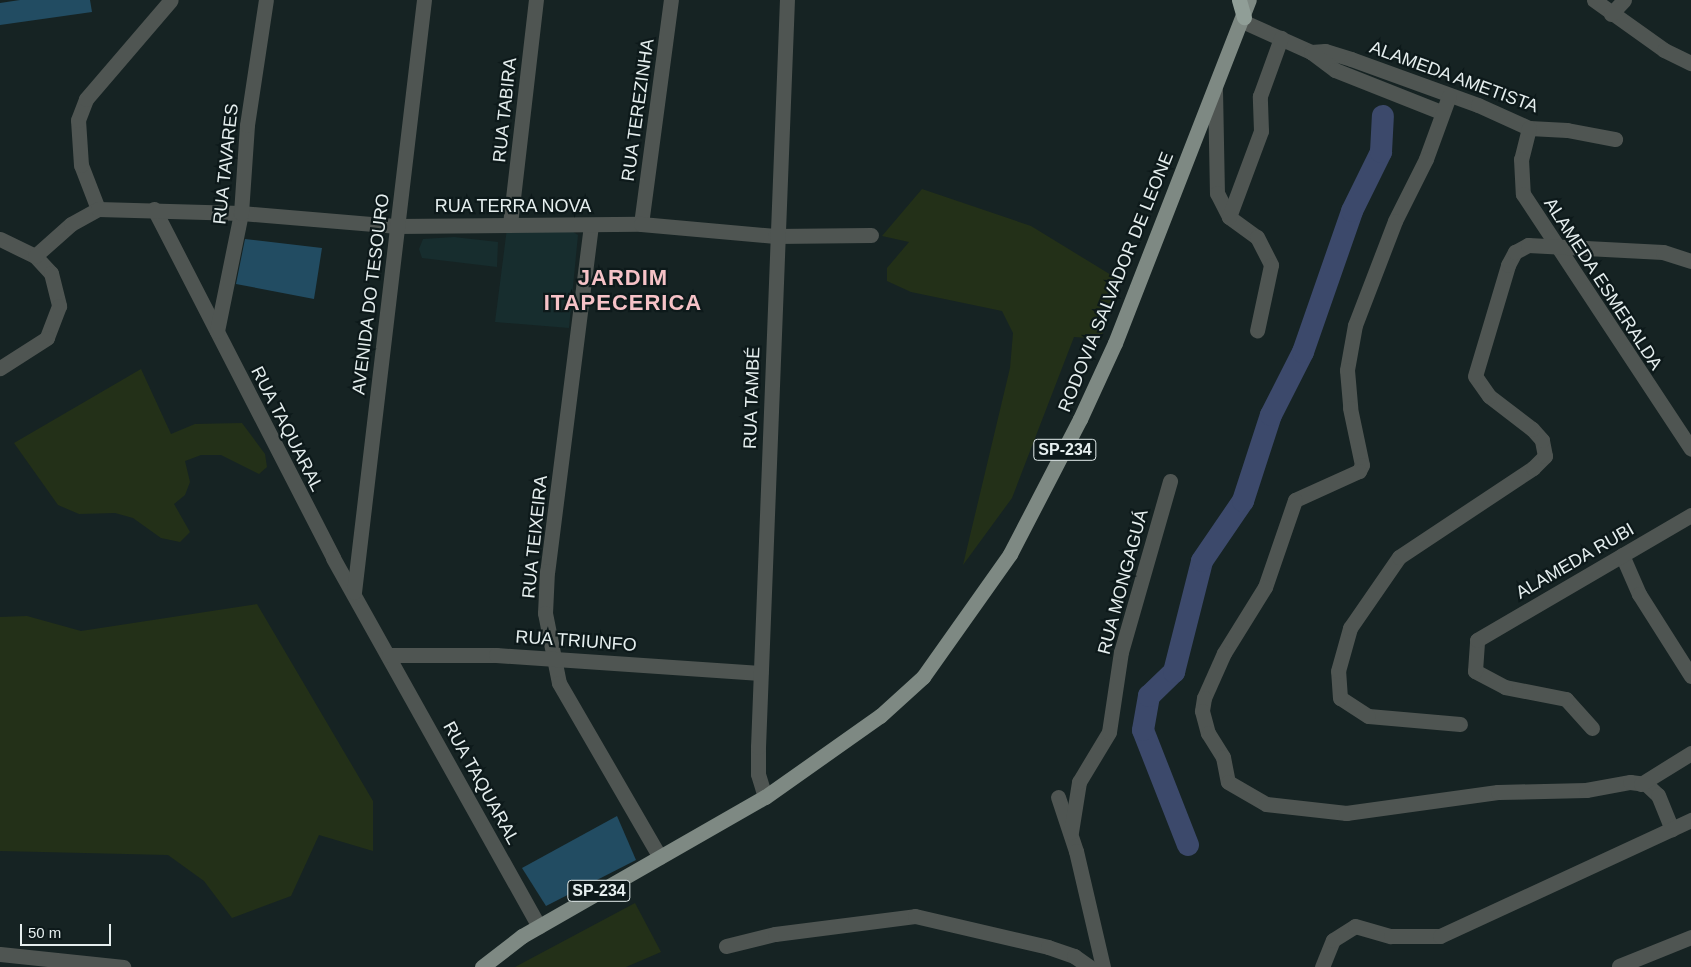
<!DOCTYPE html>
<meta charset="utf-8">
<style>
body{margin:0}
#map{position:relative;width:1691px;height:967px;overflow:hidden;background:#162323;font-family:Arial,sans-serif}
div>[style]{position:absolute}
.built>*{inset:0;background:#172d2e}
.green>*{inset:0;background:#233018}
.river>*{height:22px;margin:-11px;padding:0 11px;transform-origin:11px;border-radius:11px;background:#3c496b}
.building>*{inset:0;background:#224c62}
.minor>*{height:15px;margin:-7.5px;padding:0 7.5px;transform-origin:7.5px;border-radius:7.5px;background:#4f5552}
.major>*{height:15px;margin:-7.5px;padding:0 7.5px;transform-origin:7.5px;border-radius:7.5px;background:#7e8983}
.highway>*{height:15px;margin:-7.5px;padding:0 7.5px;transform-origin:7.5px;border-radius:7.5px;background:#909e97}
span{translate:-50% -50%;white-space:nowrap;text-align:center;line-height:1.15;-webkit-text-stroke:4.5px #0d191a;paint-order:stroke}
.shield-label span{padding:1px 4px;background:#0d191a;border:1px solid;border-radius:4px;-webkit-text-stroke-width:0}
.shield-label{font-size:16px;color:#e5eeee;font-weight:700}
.street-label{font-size:18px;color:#e5eeee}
.district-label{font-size:22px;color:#f6c2c7;font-weight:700;letter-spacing:1px}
.scale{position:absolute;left:20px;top:924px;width:91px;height:22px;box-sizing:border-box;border:2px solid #e5eeee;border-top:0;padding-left:6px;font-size:15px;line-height:18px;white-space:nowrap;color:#e5eeee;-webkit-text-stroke:4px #0d191a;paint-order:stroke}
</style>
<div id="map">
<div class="built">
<div style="clip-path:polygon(507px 228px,570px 230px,578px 235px,569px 328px,495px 322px)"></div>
<div style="clip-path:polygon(454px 237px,498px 242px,497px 267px,422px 258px,419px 249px,423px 239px)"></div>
</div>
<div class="green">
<div style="clip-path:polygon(922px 189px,1031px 226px,1116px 278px,1115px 304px,1104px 315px,1102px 339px,1074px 337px,1012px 498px,963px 565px,1010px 368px,1013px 333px,1002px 311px,911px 292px,887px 281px,887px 268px,909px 242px,882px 236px)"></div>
<div style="clip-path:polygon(141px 369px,171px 434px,195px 424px,242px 423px,265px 454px,267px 467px,259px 474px,221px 455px,201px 455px,185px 461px,190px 482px,185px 495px,174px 504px,190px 532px,180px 542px,161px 538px,133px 518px,115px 513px,79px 514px,58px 505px,14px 443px)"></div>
<div style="clip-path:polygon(257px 604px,373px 801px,373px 851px,319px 835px,291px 896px,232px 918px,204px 881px,168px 855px,0 851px,0 617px,27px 616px,81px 631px)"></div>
<div style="clip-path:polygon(635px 903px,661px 952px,626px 967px,515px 967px)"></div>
</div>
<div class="river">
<div style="left:1188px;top:845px;width:123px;rotate:-111.4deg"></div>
<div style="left:1143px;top:730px;width:35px;rotate:-80deg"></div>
<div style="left:1149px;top:696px;width:35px;rotate:-44deg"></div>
<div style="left:1174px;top:672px;width:114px;rotate:-75.8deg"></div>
<div style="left:1202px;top:561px;width:73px;rotate:-55.7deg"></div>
<div style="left:1243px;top:501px;width:90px;rotate:-72deg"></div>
<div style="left:1271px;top:415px;width:71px;rotate:-63.1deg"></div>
<div style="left:1303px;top:352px;width:149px;rotate:-70.8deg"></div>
<div style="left:1352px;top:211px;width:66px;rotate:-63.8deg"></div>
<div style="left:1381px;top:152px;width:36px;rotate:-87deg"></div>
</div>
<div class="building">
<div style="clip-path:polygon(20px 0,90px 0,92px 12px,0 25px,0 3px)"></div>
<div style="clip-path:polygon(245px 239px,322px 248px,314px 299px,236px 284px)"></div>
<div style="clip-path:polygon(617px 816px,636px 860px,546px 906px,522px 868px)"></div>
</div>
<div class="minor">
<div style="left:1594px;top:0;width:86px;rotate:35.5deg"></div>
<div style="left:1664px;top:50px;width:30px;rotate:26deg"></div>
<div style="left:1611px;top:14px;width:19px;rotate:-47deg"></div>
<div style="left:1242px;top:21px;width:76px;rotate:24.2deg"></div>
<div style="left:1311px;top:52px;width:14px;rotate:-4deg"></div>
<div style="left:1325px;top:51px;width:27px;rotate:17deg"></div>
<div style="left:1351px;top:59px;width:135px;rotate:19.9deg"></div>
<div style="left:1478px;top:105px;width:56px;rotate:24.3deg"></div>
<div style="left:1529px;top:128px;width:38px;rotate:3deg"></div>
<div style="left:1567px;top:130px;width:49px;rotate:10.6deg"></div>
<div style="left:1311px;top:52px;width:30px;rotate:37deg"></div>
<div style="left:1335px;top:70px;width:114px;rotate:21.6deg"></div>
<div style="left:1215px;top:90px;width:103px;rotate:88.9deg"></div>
<div style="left:1217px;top:193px;width:27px;rotate:63deg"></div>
<div style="left:1229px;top:217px;width:34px;rotate:36deg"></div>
<div style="left:1257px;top:237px;width:31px;rotate:63deg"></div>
<div style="left:1271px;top:265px;width:67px;rotate:102deg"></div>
<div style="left:1449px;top:96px;width:67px;rotate:110.1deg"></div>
<div style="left:1426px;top:159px;width:69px;rotate:116.6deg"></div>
<div style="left:1395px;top:221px;width:111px;rotate:111deg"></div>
<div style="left:1355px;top:325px;width:46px;rotate:100.1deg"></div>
<div style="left:1347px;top:370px;width:38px;rotate:85deg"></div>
<div style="left:1350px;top:408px;width:58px;rotate:78.1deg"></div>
<div style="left:1362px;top:465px;width:7px;rotate:117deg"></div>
<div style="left:1359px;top:471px;width:70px;rotate:155.6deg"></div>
<div style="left:1295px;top:500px;width:92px;rotate:109deg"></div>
<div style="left:1265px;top:587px;width:78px;rotate:121.8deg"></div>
<div style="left:1224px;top:653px;width:49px;rotate:114deg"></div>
<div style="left:1204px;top:698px;width:13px;rotate:99deg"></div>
<div style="left:1202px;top:711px;width:23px;rotate:75deg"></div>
<div style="left:1208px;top:733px;width:28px;rotate:58deg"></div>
<div style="left:1223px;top:757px;width:25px;rotate:79deg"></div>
<div style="left:1228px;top:782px;width:44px;rotate:30.1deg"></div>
<div style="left:1266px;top:804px;width:81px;rotate:6.4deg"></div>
<div style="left:1346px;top:813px;width:153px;rotate:-7.9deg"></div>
<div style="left:1498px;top:792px;width:88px;rotate:-1.3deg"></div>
<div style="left:1586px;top:790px;width:45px;rotate:-10.3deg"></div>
<div style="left:1630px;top:782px;width:16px;rotate:7deg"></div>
<div style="left:1646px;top:784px;width:16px;rotate:43deg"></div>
<div style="left:1658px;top:795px;width:37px;rotate:68deg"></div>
<div style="left:1529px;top:128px;width:32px;rotate:104deg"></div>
<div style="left:1521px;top:159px;width:35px;rotate:87deg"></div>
<div style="left:1523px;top:194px;width:305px;rotate:56.6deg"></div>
<div style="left:98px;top:209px;width:47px;rotate:-111.1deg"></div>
<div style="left:81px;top:165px;width:45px;rotate:-93.8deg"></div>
<div style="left:78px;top:120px;width:22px;rotate:-69deg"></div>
<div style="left:86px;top:99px;width:130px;rotate:-49.4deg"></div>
<div style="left:154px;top:209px;width:392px;rotate:62.8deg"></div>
<div style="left:333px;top:558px;width:422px;rotate:60.8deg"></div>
<div style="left:1229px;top:217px;width:92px;rotate:-69.6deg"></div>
<div style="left:1261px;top:131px;width:35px;rotate:-92deg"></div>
<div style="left:1260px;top:96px;width:62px;rotate:-70.1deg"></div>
<div style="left:510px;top:224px;width:226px;rotate:-83.4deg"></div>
<div style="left:641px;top:224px;width:226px;rotate:-82.4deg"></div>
<div style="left:591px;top:225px;width:349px;rotate:97.2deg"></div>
<div style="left:547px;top:571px;width:42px;rotate:92.7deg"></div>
<div style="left:545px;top:613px;width:71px;rotate:78.7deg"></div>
<div style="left:559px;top:683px;width:201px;rotate:59.9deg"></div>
<div style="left:0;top:239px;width:39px;rotate:26deg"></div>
<div style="left:35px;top:256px;width:23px;rotate:47deg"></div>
<div style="left:51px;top:273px;width:34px;rotate:76deg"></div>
<div style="left:59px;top:306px;width:34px;rotate:111deg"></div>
<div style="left:47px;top:338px;width:56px;rotate:147.4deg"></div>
<div style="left:35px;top:256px;width:48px;rotate:-41.6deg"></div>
<div style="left:71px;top:224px;width:31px;rotate:-29deg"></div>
<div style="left:98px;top:209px;width:143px;rotate:1.6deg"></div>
<div style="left:241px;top:213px;width:157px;rotate:4.8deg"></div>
<div style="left:397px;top:226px;width:244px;rotate:-0.5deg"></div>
<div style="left:641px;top:224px;width:135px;rotate:5.1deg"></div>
<div style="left:775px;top:236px;width:96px;rotate:-0.6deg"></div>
<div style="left:217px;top:331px;width:120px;rotate:-78.5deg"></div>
<div style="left:241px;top:213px;width:88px;rotate:-86.1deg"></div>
<div style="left:247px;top:125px;width:126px;rotate:-81.4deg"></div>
<div style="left:1622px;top:555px;width:43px;rotate:66.4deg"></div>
<div style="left:1639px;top:594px;width:97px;rotate:57.6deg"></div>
<div style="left:354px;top:592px;width:596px;rotate:-83.26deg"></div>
<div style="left:389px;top:655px;width:107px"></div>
<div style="left:496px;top:655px;width:265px;rotate:3.9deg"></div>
<div style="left:1460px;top:724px;width:92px;rotate:-175deg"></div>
<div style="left:1368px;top:716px;width:33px;rotate:-147deg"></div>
<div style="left:1340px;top:698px;width:27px;rotate:-94deg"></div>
<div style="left:1338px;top:671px;width:45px;rotate:-74.4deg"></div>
<div style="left:1350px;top:628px;width:86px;rotate:-55.4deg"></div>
<div style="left:1399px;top:557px;width:161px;rotate:-33.6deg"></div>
<div style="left:1533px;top:468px;width:17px;rotate:-45deg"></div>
<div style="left:1545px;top:456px;width:16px;rotate:-101deg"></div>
<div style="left:1542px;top:440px;width:15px;rotate:-132deg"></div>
<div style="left:1532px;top:429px;width:54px;rotate:-142.5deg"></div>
<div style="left:1489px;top:396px;width:24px;rotate:-125deg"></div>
<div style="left:1475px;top:376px;width:116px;rotate:-73.4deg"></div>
<div style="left:1508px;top:265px;width:15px;rotate:-62deg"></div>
<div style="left:1515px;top:252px;width:15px;rotate:-28deg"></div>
<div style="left:1528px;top:245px;width:135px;rotate:3deg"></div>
<div style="left:1663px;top:252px;width:29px;rotate:18deg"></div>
<div style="left:1592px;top:728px;width:39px;rotate:-132deg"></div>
<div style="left:1566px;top:699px;width:62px;rotate:-168.9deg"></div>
<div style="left:1505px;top:687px;width:34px;rotate:-152deg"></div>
<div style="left:1475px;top:671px;width:31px;rotate:-86deg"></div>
<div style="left:1477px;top:640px;width:248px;rotate:-30.3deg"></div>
<div style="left:1641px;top:784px;width:59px;rotate:-31.8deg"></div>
<div style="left:765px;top:797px;width:24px;rotate:-107deg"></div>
<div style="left:758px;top:774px;width:27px;rotate:-90deg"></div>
<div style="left:758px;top:747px;width:748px;rotate:-87.78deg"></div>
<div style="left:1058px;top:797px;width:57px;rotate:71.6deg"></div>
<div style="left:1076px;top:851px;width:119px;rotate:76.9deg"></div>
<div style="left:1071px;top:832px;width:51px;rotate:-80.9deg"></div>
<div style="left:1079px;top:782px;width:58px;rotate:-59deg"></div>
<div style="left:1109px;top:732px;width:81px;rotate:-81.5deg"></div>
<div style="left:1121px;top:652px;width:178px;rotate:-74deg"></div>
<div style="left:726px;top:946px;width:50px;rotate:-13.8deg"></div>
<div style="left:775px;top:934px;width:141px;rotate:-7.3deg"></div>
<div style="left:915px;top:916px;width:137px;rotate:13.1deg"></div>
<div style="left:1048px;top:947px;width:28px;rotate:19deg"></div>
<div style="left:1074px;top:956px;width:19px;rotate:35deg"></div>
<div style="left:0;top:954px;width:124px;rotate:6deg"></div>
<div style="left:1619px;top:966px;width:78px;rotate:-21.9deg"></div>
<div style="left:1322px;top:967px;width:29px;rotate:-68deg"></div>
<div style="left:1333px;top:940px;width:26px;rotate:-32deg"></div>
<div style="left:1355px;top:926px;width:37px;rotate:16deg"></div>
<div style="left:1391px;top:936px;width:49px"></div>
<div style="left:1440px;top:936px;width:277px;rotate:-24.8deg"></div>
</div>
<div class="major">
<div style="left:482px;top:967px;width:51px;rotate:-37.8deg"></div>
<div style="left:522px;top:936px;width:280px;rotate:-29.8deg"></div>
<div style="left:765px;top:797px;width:141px;rotate:-35.2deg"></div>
<div style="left:880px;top:716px;width:58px;rotate:-42.2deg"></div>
<div style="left:923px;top:677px;width:151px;rotate:-54.7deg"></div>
<div style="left:1010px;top:554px;width:152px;rotate:-62.6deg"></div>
<div style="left:1080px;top:419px;width:84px;rotate:-65.3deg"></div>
<div style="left:1115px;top:343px;width:368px;rotate:-68.7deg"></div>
</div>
<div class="highway">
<div style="left:1239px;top:0;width:18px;rotate:74deg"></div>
</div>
<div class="shield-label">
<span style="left:1065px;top:450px">SP-234</span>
<span style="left:599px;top:891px">SP-234</span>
</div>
<div class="street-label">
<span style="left:1454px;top:77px;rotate:20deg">ALAMEDA AMETISTA</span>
<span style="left:505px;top:110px;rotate:-84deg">RUA TABIRA</span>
<span style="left:638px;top:110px;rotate:-82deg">RUA TEREZINHA</span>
<span style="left:226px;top:164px;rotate:-84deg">RUA TAVARES</span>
<span style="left:513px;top:206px">RUA TERRA NOVA</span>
<span style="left:1116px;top:282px;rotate:-68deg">RODOVIA SALVADOR DE LEONE</span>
<span style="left:1603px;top:284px;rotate:57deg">ALAMEDA ESMERALDA</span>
<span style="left:371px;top:294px;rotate:-83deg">AVENIDA DO TESOURO</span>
<span style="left:752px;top:398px;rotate:-88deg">RUA TAMBÉ</span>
<span style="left:287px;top:429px;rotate:63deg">RUA TAQUARAL</span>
<span style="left:535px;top:537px;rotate:-84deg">RUA TEIXEIRA</span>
<span style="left:1575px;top:561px;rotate:-30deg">ALAMEDA RUBI</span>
<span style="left:1123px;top:582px;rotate:-75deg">RUA MONGAGUÁ</span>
<span style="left:576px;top:641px;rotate:4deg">RUA TRIUNFO</span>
<span style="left:481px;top:783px;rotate:61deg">RUA TAQUARAL</span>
</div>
<div class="district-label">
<span style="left:623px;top:290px">JARDIM<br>ITAPECERICA</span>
</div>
<div class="scale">50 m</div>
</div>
